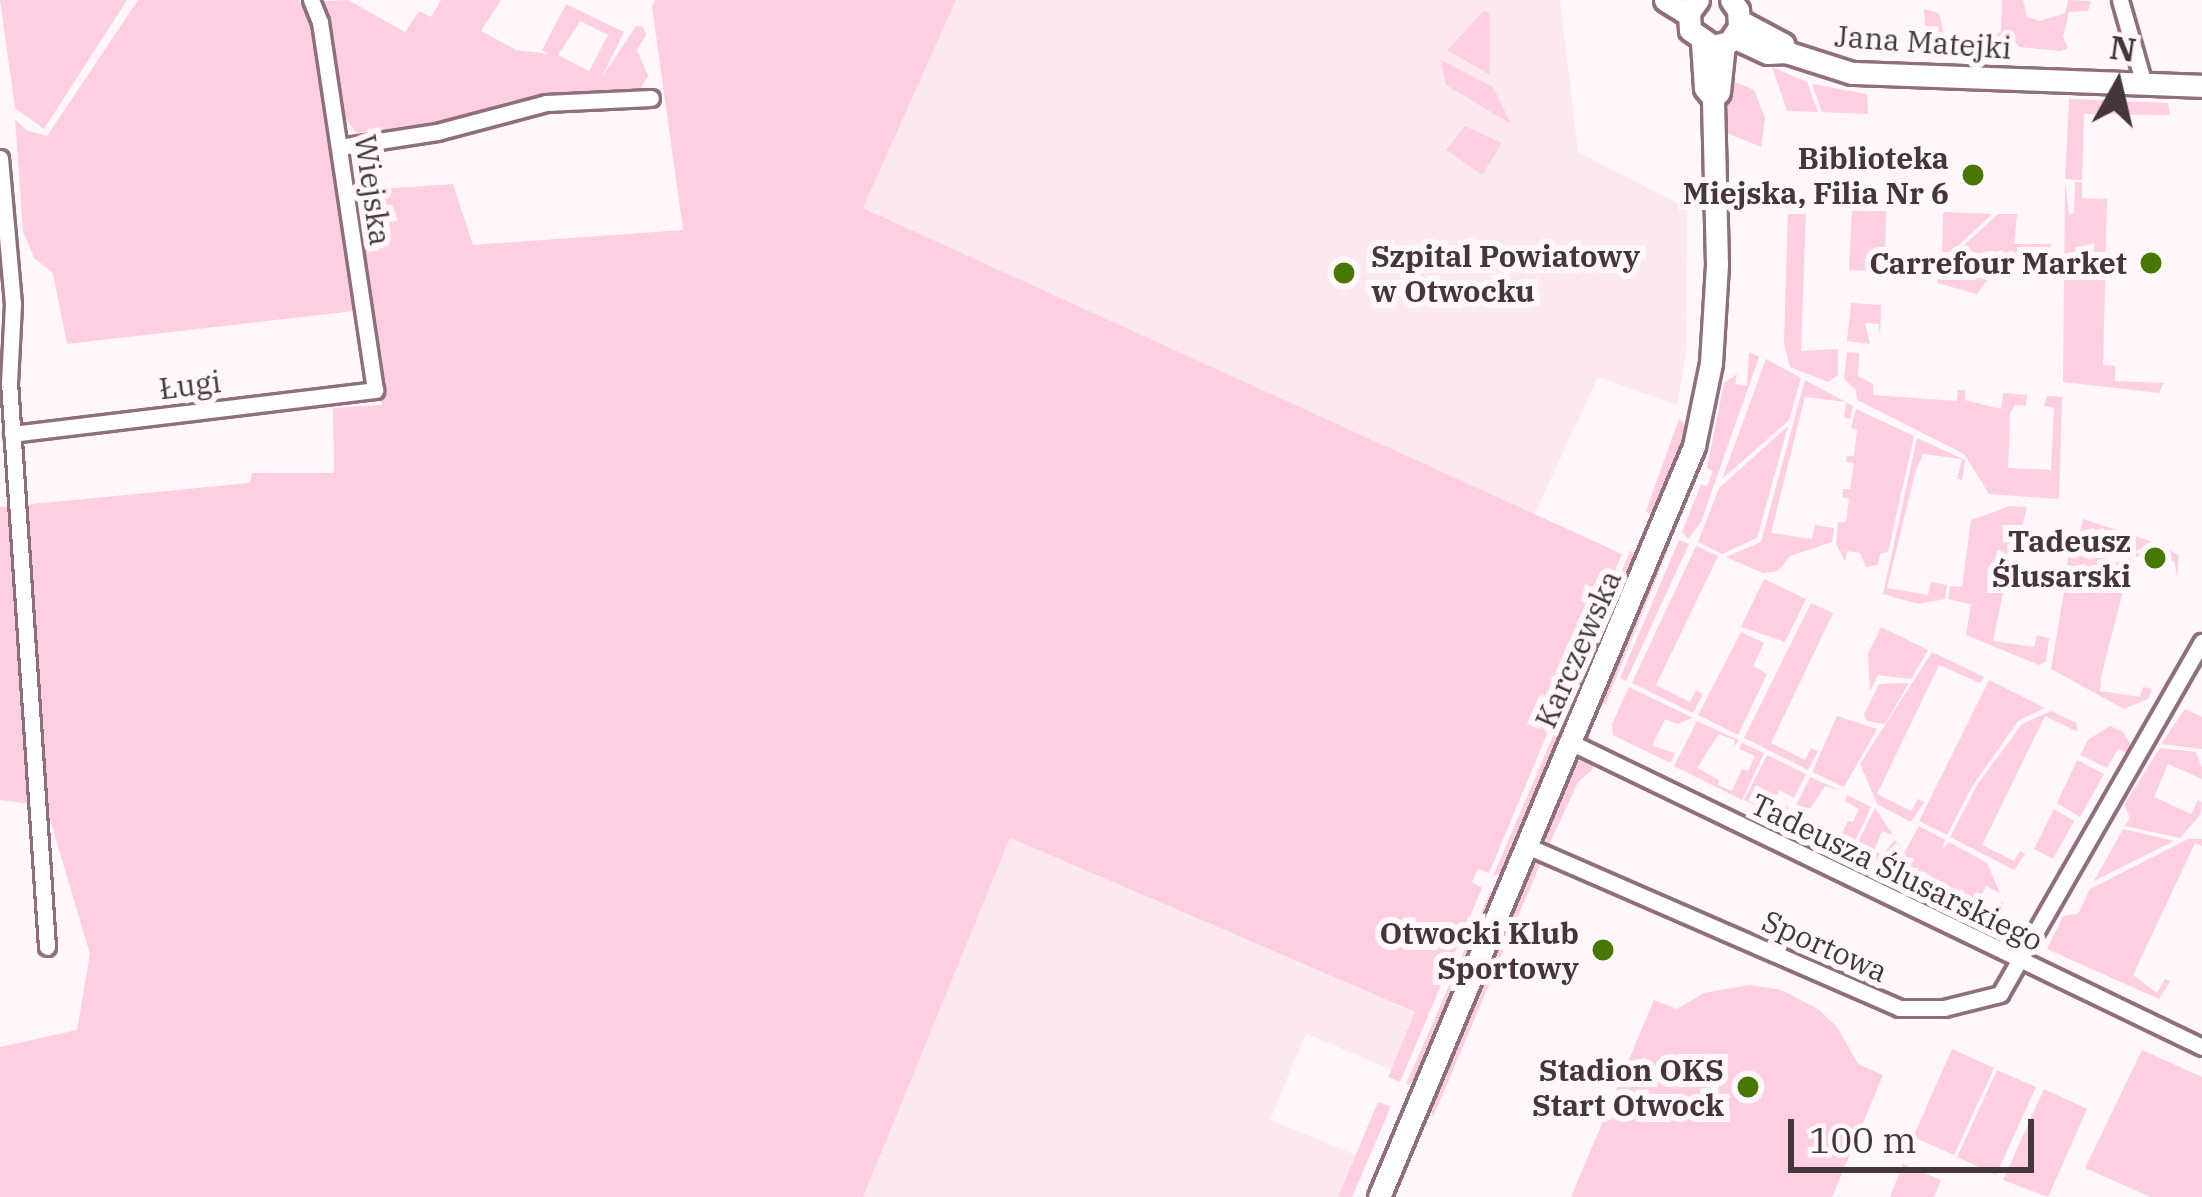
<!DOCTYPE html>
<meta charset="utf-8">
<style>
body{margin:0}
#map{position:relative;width:2202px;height:1197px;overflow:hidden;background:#fff7fa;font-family:"IBM Plex Serif",serif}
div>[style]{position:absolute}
.built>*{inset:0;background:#fce9f0}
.green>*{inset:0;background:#fecfe1}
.roads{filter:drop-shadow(3px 0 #8f6f7b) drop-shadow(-3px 0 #8f6f7b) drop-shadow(0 3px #8f6f7b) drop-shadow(0 -3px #8f6f7b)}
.street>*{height:15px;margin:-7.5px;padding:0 7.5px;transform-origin:7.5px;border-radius:7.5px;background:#fff}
.secondary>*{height:21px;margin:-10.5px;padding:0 10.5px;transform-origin:10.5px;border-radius:10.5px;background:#fff}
.dots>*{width:33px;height:33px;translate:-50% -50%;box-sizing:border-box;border:6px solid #fff7fa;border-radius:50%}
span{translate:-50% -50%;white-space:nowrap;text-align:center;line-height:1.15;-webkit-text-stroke:12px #fff7fa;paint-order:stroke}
.street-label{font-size:30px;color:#44363b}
.poi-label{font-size:30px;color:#44363b;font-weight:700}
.right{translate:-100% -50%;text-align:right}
.left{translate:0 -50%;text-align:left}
.north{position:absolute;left:2058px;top:24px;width:120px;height:120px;-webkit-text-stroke:9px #fff7fa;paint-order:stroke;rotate:8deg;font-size:33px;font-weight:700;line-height:48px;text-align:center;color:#44363b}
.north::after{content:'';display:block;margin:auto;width:42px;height:54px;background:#44363b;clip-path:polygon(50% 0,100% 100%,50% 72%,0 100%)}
.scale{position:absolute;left:1788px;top:1119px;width:246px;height:54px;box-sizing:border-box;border:6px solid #44363b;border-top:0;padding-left:15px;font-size:36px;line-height:42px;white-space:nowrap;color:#44363b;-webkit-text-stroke:9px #fff7fa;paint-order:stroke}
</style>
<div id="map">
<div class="built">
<div style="clip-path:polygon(956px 0,1560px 0,1578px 152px,1687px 208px,1686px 352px,1677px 405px,1598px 377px,1534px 515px,863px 208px)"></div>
<div style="clip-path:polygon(1010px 838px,1416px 1013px,1392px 1070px,1307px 1034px,1303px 1040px,1270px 1120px,1356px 1155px,1338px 1197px,863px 1197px)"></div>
</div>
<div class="green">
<div style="clip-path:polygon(0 0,127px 0,44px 129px,15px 108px)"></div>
<div style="clip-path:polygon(138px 0,299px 0,311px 29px,336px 192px,453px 184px,473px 245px,683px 230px,652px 7px,655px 0,956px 0,863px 208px,1622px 554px,1489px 873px,1478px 869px,1472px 882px,1482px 888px,1400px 1082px,1388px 1077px,1415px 1012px,1010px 838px,863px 1197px,0 1197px,0 1047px,77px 1030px,90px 954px,46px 806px,0 800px,0 507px,250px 483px,252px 473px,334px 473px,333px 408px,382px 405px,372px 309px,67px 344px,53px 273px,34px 258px,23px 231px,15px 119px,26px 130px,47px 136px)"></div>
<div style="clip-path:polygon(evenodd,348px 0,405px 32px,419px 11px,431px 17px,441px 0,501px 0,481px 31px,516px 50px,549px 54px,542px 50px,566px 4px,624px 32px,602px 77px,636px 26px,643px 27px,646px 35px,637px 50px,648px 76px,636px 96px,512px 100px,445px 122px,356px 133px,345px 118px,323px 1px,348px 0,580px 21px,608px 35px,589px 71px,558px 55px,580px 21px)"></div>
<div style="clip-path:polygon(2002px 0,2023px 0,2027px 17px,2040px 21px,2065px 13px,2068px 0,2091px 1px,2088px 11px,2069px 12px,2063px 37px,2068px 48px,2060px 51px,2019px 47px,2011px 37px,1992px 47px,1926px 45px,1924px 9px,1939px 13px,1944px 35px,1992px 37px,2001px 31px)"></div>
<div style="clip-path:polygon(1484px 11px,1489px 13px,1490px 75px,1447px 50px)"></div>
<div style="clip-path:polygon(1441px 60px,1493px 87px,1511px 124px,1446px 85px)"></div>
<div style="clip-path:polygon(1772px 67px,1807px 82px,1818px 112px,1787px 111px)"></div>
<div style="clip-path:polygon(1725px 78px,1754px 90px,1765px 118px,1761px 147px,1727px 133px,1721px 125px)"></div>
<div style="clip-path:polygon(1812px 84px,1867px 94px,1868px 114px,1822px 112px)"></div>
<div style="clip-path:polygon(2069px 99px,2168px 103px,2170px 115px,2084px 114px,2082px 180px,2065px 179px)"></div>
<div style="clip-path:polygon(1465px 126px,1502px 143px,1482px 175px,1446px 150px)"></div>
<div style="clip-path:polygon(2065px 182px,2069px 214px,2074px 213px,2075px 182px,2082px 182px,2082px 198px,2107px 199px,2103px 365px,2115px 366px,2115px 381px,2164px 383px,2159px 393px,2063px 382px)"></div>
<div style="clip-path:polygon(1788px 207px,1806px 208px,1801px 351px,1838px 349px,1838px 375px,1828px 382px,1790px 367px,1784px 343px)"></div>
<div style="clip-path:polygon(1852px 211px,1886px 211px,1885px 258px,1936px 261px,1935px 266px,1928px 273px,1849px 270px)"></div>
<div style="clip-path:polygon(1945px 212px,1992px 214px,1942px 261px,1943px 214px)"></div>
<div style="clip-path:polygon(1998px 214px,2017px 214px,2014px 244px,2051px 244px,2050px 257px,1997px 267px,1977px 294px,1937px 283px,1942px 265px)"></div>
<div style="clip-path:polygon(1851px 303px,1881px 305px,1880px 337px,1879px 324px,1865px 323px,1870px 344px,1847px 341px)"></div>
<div style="clip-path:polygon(1749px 352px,1759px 357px,1701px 522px,1688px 539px,1682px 532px,1701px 484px,1707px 486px,1713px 471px,1707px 468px,1724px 383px,1737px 374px,1735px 384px,1747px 386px)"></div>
<div style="clip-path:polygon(1847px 352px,1859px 353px,1858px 376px,1873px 384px,1873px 395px,1957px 401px,1958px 390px,1965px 390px,1965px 400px,2001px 409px,2003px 393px,2027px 395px,2026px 406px,2015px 405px,2010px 413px,2008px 468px,2051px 470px,2054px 408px,2044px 406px,2047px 396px,2062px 397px,2059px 499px,1989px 494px,1964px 454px,1857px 400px,1856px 390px,1844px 379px)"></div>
<div style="clip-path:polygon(1766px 359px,1801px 378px,1789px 420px,1722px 479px)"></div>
<div style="clip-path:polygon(1805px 380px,1853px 406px,1850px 419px,1844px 418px,1846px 402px,1805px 397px,1771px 533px,1812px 539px,1815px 525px,1834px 528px,1832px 542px,1790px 556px,1778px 571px,1763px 573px,1726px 557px,1761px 542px)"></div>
<div style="clip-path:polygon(1856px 409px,1914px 436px,1888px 552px,1880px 554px,1878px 565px,1866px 567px,1860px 553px,1847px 551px,1845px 561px,1836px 544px,1838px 522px,1846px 522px,1849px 499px,1842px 497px,1843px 489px,1850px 489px,1854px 463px,1846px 462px,1847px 456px,1854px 456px,1857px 430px,1851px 428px)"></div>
<div style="clip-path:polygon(1679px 419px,1687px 426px,1655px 518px,1646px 511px)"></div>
<div style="clip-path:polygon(1788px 426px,1757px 538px,1722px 554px,1698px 542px,1719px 488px)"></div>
<div style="clip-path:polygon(1917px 438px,1965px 460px,1962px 480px,1957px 479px,1962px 459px,1923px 454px,1915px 473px,1887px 588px,1928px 595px,1931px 582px,1947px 585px,1945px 599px,1918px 604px,1883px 594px)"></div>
<div style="clip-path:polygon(2010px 506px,2027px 507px,2010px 574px,1998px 573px,1996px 591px,2003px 593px,1993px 641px,2034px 647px,2037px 635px,2049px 638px,2046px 661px,2039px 665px,1966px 635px,1971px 604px,1948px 599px,1950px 586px,1962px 587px,1971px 520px)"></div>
<div style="clip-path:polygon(2083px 519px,2156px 543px,2092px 568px,2067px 565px,2071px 536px,2079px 537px)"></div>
<div style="clip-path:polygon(1664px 540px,1670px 545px,1605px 705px,1596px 701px)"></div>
<div style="clip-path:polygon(1679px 540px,1689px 544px,1626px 681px,1620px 678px)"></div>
<div style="clip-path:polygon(1696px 546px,1718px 556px,1656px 685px,1690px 702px,1696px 690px,1703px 694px,1693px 713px,1632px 683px)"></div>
<div style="clip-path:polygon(2164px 546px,2179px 556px,2177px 577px,2174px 561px,2132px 556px,2101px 677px,2100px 691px,2140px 697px,2143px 687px,2152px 689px,2148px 699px,2124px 709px,2051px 669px,2065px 585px,2132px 555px)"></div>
<div style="clip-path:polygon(1630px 551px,1636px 554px,1636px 564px,1580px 695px,1572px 688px)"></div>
<div style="clip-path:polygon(1764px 579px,1806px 599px,1785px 642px,1741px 627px)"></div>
<div style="clip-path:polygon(1811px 603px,1833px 613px,1771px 743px,1805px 760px,1811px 748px,1818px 751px,1808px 770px,1744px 738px)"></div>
<div style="clip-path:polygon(1881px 627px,1928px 650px,1911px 679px,1878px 675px,1870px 691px,1868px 654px)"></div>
<div style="clip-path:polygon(1741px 632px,1764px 643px,1753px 666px,1767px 674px,1738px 735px,1698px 715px)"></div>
<div style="clip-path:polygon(1932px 652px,1984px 677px,1980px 683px,1939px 665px,1877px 794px,1911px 811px,1918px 799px,1924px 802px,1911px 822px,1877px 804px,1860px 764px)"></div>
<div style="clip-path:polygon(1989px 680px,2045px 708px,2018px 721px,1971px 788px,1947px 835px,1919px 821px)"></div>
<div style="clip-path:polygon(1909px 683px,1885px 724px,1867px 721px,1864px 714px,1879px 684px)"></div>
<div style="clip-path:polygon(1629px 687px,1693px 718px,1677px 724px,1665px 719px,1652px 746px,1675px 753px,1670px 763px,1613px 735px,1612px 724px)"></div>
<div style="clip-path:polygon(1568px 701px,1576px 704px,1505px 872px,1493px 876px)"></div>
<div style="clip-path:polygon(2185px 709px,2202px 717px,2202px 749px,2161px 744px)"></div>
<div style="clip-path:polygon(2051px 711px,2076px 723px,2078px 732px,2045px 716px,1982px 845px,2014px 861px,2020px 851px,2025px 854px,2014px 870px,1950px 837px,1977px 785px,2022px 724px)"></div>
<div style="clip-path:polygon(1837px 716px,1877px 729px,1844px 787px,1812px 772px)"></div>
<div style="clip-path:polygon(1697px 721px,1738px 740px,1735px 746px,1734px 740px,1719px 734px,1697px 768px,1719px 780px,1718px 785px,1732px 791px,1742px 769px,1748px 771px,1755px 756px,1739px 749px,1742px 743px,1764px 753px,1742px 800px,1674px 766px)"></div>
<div style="clip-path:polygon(2110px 726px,2123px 732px,2132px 747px,2127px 753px,2118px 749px,2107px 768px,2080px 755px,2088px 740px)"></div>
<div style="clip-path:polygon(2160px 748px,2196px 752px,2202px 768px,2202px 779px,2168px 764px,2154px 797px,2191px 814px,2198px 800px,2202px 803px,2200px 815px,2180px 838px,2125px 826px,2130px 818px,2124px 805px)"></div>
<div style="clip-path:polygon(1767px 755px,1806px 774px,1794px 798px,1779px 790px,1770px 808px,1779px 813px,1784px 805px,1789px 808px,1783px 819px,1744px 800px)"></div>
<div style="clip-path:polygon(1585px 759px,1594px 763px,1592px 770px,1578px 782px,1548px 847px,1543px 828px,1572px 763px)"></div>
<div style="clip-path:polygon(2077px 760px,2104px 774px,2080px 817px,2057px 803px)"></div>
<div style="clip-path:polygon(1810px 777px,1841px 791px,1825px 786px,1802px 821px,1823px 837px,1837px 843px,1848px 821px,1853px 822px,1859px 809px,1845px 801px,1847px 795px,1871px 807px,1850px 852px,1788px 821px)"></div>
<div style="clip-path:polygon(1875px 808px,1893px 835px,1882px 831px,1874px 851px,1882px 855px,1895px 840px,1901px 848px,1889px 871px,1852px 854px)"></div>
<div style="clip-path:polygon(2054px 809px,2074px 821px,2053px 859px,2034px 849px)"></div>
<div style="clip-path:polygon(1919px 826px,1945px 840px,1942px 849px,1949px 842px,1987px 863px,2000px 893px,1986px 886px,1977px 904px,1994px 912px,2003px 902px,2006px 925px,1893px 873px)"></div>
<div style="clip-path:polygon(2123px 829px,2174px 841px,2094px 881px)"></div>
<div style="clip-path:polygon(2188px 839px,2202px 839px,2202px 846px,2195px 843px,2133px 975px,2157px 993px,2165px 979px,2170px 981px,2159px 999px,2047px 949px,2063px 916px,2078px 914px,2090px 889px)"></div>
<div style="clip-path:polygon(1536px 860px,1541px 862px,1433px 1117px,1427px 1101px,1527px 864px)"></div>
<div style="clip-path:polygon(1490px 892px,1493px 900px,1417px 1083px,1406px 1084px)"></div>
<div style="clip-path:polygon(1749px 985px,1781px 990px,1818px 1009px,1837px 1027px,1858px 1064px,1883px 1075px,1832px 1197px,1571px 1197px,1654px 1000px,1677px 1009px,1704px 993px)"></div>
<div style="clip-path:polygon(1952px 1049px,1994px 1068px,1954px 1155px,1913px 1137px)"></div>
<div style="clip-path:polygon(2142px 1050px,2202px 1077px,2202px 1197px,2150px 1197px,2085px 1168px)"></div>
<div style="clip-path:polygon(1997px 1070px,2036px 1087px,1996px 1175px,1957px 1157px)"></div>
<div style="clip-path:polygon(2044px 1089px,2087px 1109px,2048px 1197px,2003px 1180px)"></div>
<div style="clip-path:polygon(1378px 1102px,1390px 1106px,1389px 1111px,1352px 1197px,1338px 1197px)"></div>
<div style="clip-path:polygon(1903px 1164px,1941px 1180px,1934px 1197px,1890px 1197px)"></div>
</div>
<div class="roads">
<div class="street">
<div style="left:2120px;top:0;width:87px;rotate:74.1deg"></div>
<div style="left:340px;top:147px;width:98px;rotate:-8.8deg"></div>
<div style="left:437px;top:132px;width:113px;rotate:-14.9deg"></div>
<div style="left:546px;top:103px;width:105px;rotate:-2.7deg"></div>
<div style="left:0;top:158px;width:147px;rotate:84.9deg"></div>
<div style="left:13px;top:304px;width:78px;rotate:92.9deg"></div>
<div style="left:9px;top:382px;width:566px;rotate:86.15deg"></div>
<div style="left:12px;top:434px;width:366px;rotate:-6.9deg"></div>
<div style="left:375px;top:390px;width:372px;rotate:-98.5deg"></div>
<div style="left:320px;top:22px;width:24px;rotate:-112deg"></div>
<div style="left:1570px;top:742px;width:702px;rotate:25.76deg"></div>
<div style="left:1527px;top:846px;width:406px;rotate:23.5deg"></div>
<div style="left:1899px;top:1008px;width:45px"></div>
<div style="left:1944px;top:1008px;width:58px;rotate:-14deg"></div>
<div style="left:2000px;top:994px;width:406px;rotate:-60.2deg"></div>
</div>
<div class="secondary">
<div style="left:1665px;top:0;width:28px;rotate:32deg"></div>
<div style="left:1698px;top:0;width:15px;rotate:127deg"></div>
<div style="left:1689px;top:12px;width:18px;rotate:87deg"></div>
<div style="left:1690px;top:30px;width:28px;rotate:35deg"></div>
<div style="left:1713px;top:46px;width:16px;rotate:-14deg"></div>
<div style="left:1729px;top:42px;width:18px;rotate:-56deg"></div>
<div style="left:1739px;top:27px;width:17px;rotate:-93deg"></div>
<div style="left:1738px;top:10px;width:12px;rotate:-125deg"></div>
<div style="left:1740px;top:21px;width:49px;rotate:28.1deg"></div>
<div style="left:1783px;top:44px;width:9px;rotate:69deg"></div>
<div style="left:1733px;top:37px;width:38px;rotate:25deg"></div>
<div style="left:1768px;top:53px;width:18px;rotate:-3deg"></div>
<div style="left:1786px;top:52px;width:69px;rotate:17.7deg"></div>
<div style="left:1852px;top:73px;width:350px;rotate:2.1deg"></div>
<div style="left:1713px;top:98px;width:8px;rotate:-45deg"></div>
<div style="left:1719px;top:92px;width:48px;rotate:-84.1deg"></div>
<div style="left:1379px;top:1197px;width:814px;rotate:-67.24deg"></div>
<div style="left:1694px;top:446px;width:85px;rotate:-78.4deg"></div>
<div style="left:1711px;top:363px;width:99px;rotate:-86.5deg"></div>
<div style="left:1717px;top:264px;width:166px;rotate:-91.4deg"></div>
<div style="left:1713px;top:98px;width:13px;rotate:-129deg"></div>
<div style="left:1705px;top:88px;width:45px;rotate:-93.8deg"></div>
</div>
</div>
<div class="dots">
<div style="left:1973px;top:175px;background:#477902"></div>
<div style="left:2151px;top:263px;background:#477902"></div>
<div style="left:1344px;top:273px;background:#477902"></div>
<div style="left:2155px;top:558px;background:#477902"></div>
<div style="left:1603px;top:950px;background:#477902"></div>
<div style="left:1748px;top:1087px;background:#477902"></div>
</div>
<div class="street-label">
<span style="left:1923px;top:42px;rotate:4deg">Jana Matejki</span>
<span style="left:373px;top:190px;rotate:82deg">Wiejska</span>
<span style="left:190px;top:385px;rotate:-7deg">Ługi</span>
<span style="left:1578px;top:649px;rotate:-66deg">Karczewska</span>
<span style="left:1897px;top:872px;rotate:26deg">Tadeusza Ślusarskiego</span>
<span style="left:1825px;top:946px;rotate:24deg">Sportowa</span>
</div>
<div class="poi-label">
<span class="right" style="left:1949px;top:175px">Biblioteka<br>Miejska, Filia Nr 6</span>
<span class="left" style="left:1371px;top:273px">Szpital Powiatowy<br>w Otwocku</span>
<span class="right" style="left:2127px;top:263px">Carrefour Market</span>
<span class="right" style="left:2131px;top:558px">Tadeusz<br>Ślusarski</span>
<span class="right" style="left:1579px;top:950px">Otwocki Klub<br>Sportowy</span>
<span class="right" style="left:1724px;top:1087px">Stadion OKS<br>Start Otwock</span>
</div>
<div class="north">N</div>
<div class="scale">100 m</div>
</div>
